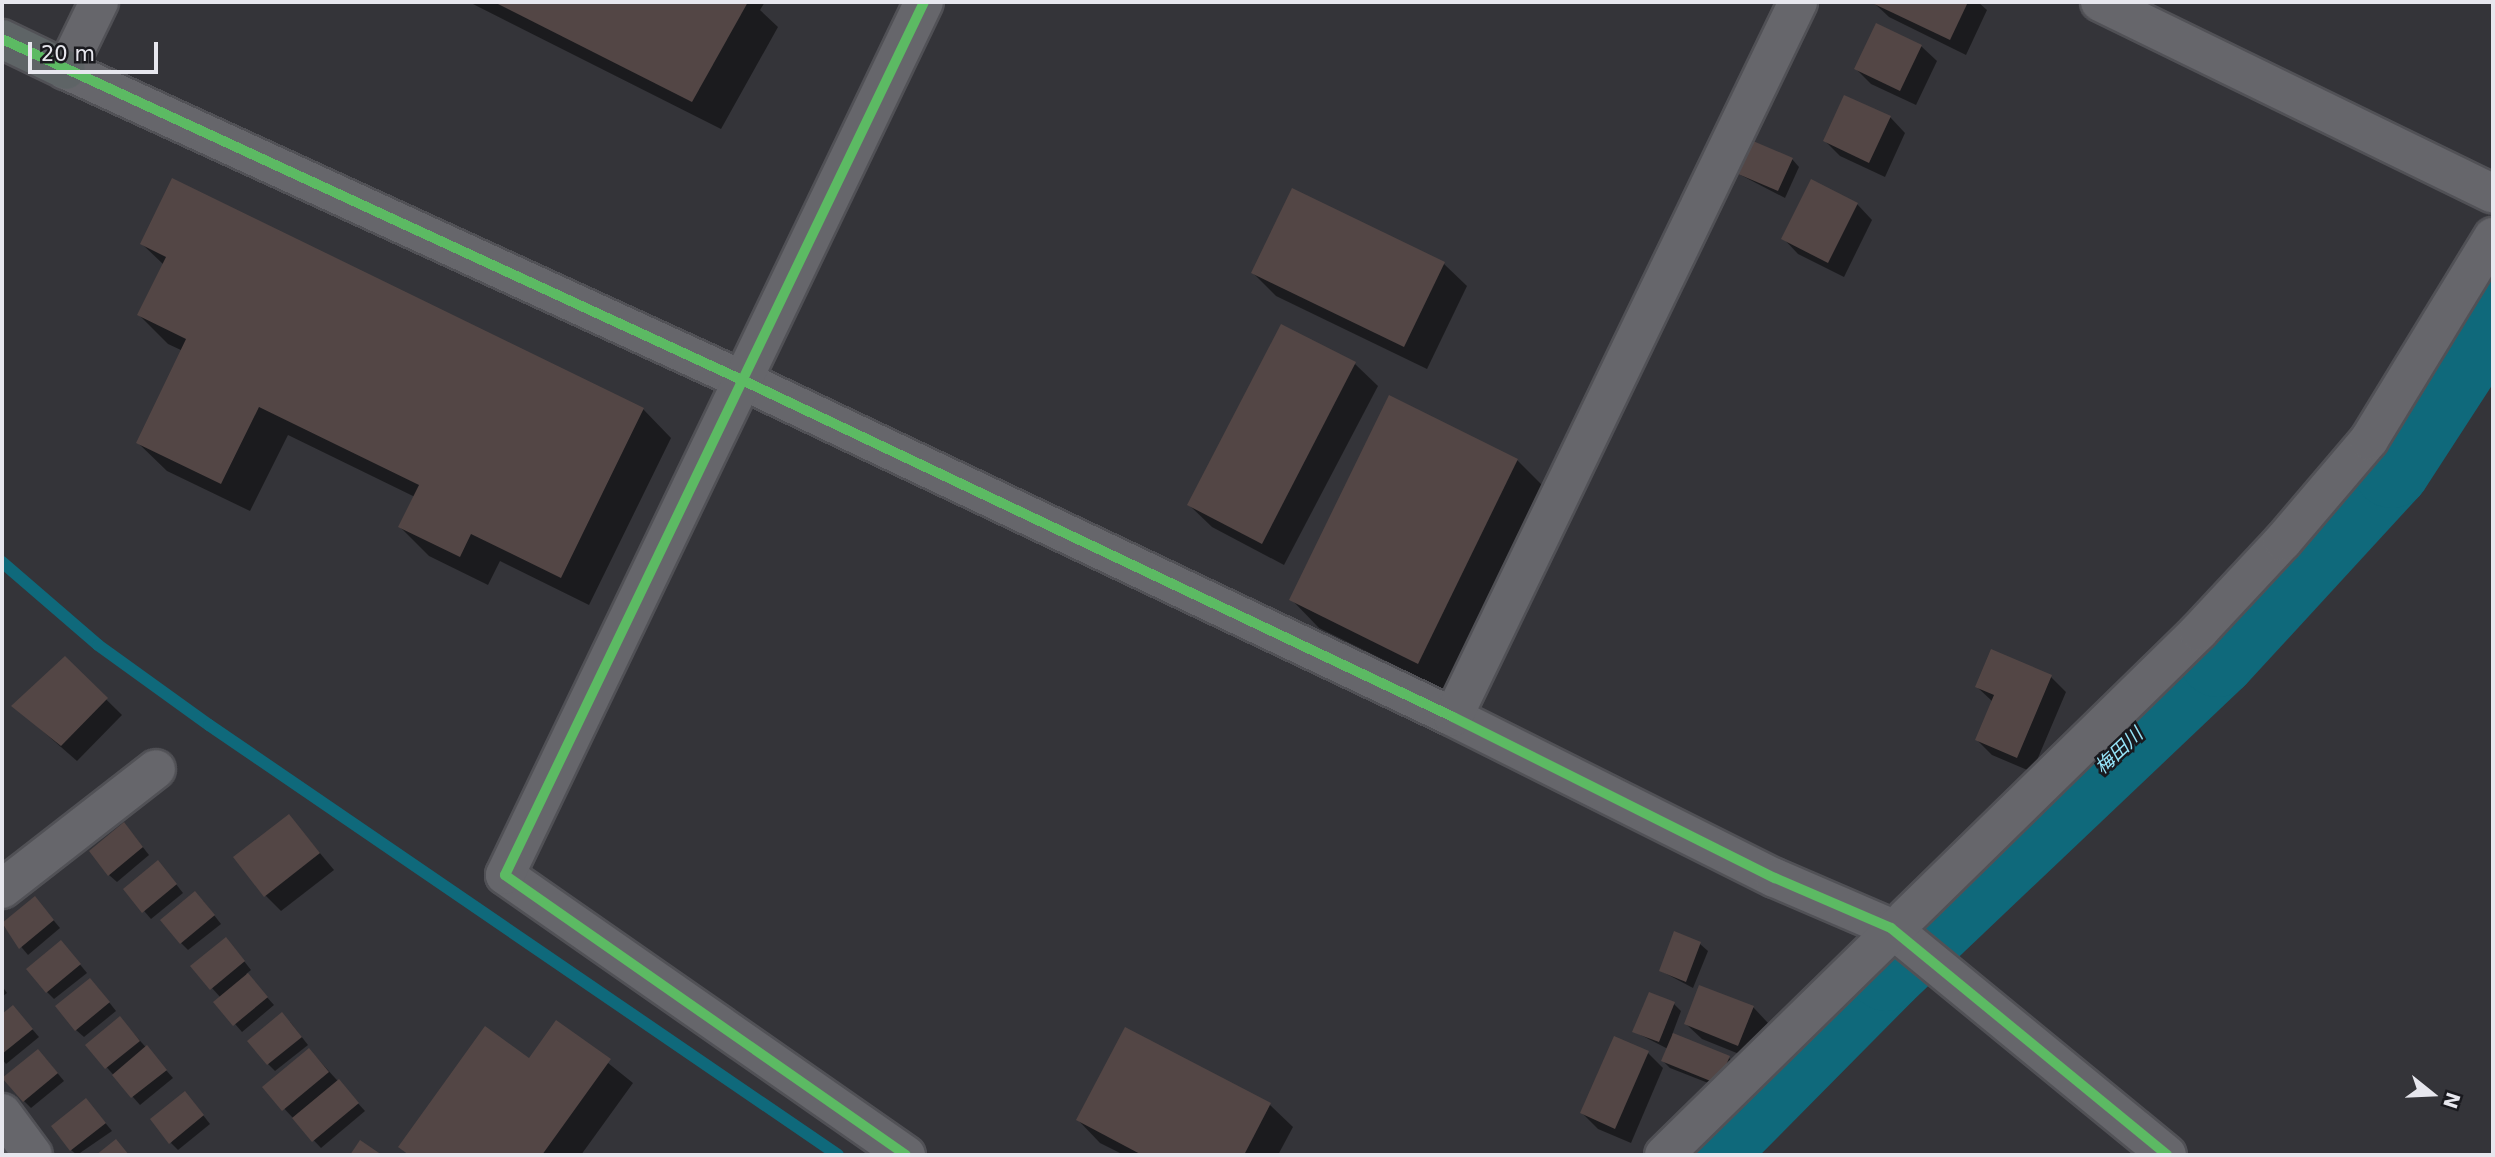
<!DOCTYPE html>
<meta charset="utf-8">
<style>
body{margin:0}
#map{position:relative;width:2495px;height:1157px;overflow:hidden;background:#343439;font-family:"DejaVu Sans","Noto Sans JP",sans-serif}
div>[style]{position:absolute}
.shadow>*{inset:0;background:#0007}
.stream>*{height:12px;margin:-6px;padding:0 6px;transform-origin:6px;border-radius:6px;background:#0f697b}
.river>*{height:77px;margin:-38.5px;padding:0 38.5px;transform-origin:38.5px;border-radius:38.5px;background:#0f697b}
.building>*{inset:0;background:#534645}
.roads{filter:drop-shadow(2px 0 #515156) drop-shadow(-2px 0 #515156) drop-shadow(0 2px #515156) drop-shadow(0 -2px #515156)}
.street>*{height:38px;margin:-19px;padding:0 19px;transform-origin:19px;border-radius:19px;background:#66666b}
.secondary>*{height:38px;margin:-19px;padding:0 19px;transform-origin:19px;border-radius:19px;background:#5e6466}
.cycleway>*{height:10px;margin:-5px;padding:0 5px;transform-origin:5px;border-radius:5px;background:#5cba63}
span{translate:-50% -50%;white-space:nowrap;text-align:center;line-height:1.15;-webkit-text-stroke:5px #19191e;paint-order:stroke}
.water-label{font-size:19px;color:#97e6fa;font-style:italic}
.frame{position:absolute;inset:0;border:4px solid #e7e7ee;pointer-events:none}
.north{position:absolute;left:2397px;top:1059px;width:70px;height:70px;-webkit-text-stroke:5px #19191e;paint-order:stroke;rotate:108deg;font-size:19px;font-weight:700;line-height:28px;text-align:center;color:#e7e7ee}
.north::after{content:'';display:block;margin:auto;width:24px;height:32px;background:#e7e7ee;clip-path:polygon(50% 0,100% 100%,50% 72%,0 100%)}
.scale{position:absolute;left:28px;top:42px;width:130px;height:32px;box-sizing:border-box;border:4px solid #e7e7ee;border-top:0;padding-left:9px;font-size:21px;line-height:24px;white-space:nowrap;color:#e7e7ee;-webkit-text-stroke:5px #19191e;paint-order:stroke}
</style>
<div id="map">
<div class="shadow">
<div style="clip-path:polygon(469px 2px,765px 2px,760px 10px,778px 27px,721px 129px)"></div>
<div style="clip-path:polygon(1873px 2px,1978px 2px,1987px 10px,1966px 55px,1889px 17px)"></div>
<div style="clip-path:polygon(1921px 46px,1937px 61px,1916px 105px,1871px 84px,1856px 69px)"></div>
<div style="clip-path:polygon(1890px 117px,1905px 133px,1885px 177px,1840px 156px,1825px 141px)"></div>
<div style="clip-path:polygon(1792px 159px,1799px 167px,1785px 198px,1733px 171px)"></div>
<div style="clip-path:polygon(1293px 191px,1444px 264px,1467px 286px,1427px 369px,1276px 296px,1253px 273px)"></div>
<div style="clip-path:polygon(1857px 204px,1872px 220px,1844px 277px,1798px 254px,1783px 238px)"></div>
<div style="clip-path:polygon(142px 244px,643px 409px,671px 438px,589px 605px,500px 561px,488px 585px,429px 556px,400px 527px,415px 497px,288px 435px,250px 511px,167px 471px,138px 443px,183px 351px,168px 344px,139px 315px,164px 265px)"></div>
<div style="clip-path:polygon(1355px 364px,1378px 386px,1284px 565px,1212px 527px,1189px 505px)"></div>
<div style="clip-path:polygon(1517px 460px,1546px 489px,1447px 691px,1319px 628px,1291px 599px)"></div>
<div style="clip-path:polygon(65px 659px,122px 715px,77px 761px,14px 706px)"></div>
<div style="clip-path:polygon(2051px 677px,2066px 692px,2032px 772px,1992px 755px,1977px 740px,1993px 702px,1977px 687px)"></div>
<div style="clip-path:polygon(289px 816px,334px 870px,281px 911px,265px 895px)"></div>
<div style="clip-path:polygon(131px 832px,149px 855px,117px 882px,109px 875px)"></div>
<div style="clip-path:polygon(165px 870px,183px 893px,151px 919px,125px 889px)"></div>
<div style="clip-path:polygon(35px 898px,60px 928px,28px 955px,2px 924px)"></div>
<div style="clip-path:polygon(203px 901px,221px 924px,188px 950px,181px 943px)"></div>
<div style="clip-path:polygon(1700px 944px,1708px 951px,1693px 988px,1661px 971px)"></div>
<div style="clip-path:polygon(233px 947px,251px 970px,246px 974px,274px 1005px,242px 1032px,216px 1002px,221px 998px,192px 966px)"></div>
<div style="clip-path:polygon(68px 950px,87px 973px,54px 999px,47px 992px)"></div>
<div style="clip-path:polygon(2px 986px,7px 993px,2px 997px)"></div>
<div style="clip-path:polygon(97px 987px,116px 1011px,84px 1037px,76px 1030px)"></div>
<div style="clip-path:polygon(1674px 1004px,1681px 1011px,1672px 1035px,1729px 1058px,1736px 1065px,1726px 1090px,1670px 1068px,1663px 1061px,1668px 1049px,1635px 1032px)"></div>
<div style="clip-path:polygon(13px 1007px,39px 1037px,6px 1064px,2px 1059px,2px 1016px)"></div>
<div style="clip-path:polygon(1753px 1007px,1768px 1023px,1754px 1060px,1702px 1039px,1686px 1024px)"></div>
<div style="clip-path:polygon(290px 1022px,308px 1045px,275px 1071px,268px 1064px)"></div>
<div style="clip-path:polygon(557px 1022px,633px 1083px,581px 1155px,409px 1155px,401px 1147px,530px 1060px)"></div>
<div style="clip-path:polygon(127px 1026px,173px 1078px,140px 1105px,87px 1045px)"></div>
<div style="clip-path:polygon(1648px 1053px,1663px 1068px,1631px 1143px,1598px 1129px,1582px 1113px)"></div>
<div style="clip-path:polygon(316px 1057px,365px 1111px,321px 1148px,264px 1087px)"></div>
<div style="clip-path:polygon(45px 1058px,64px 1081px,31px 1108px,24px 1101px)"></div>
<div style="clip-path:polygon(192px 1101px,210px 1124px,178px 1150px,171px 1143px)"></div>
<div style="clip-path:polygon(1270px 1105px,1293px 1127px,1278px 1155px,1124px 1155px,1100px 1143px,1078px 1120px)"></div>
<div style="clip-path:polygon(93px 1108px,112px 1131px,77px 1155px,71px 1150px)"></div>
</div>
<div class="stream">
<div style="left:2px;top:562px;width:127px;rotate:40.8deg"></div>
<div style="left:98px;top:645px;width:137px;rotate:35.8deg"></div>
<div style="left:209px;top:725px;width:762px;rotate:34.36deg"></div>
</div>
<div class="river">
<div style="left:1705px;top:1155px;width:257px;rotate:-45.3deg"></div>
<div style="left:1886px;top:972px;width:456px;rotate:-43.5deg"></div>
<div style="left:2217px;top:658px;width:257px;rotate:-47.4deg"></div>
<div style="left:2391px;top:469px;width:187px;rotate:-57deg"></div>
</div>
<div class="building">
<div style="clip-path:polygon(494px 2px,748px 2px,692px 102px)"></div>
<div style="clip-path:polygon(1870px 2px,1968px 2px,1950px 40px)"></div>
<div style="clip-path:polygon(1876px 23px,1922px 45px,1900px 91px,1854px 69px)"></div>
<div style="clip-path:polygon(1844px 95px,1891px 116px,1869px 163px,1823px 141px)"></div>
<div style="clip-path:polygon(1746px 138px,1793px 158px,1778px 191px,1731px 171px)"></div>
<div style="clip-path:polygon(172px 178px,644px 408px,561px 578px,471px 534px,460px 557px,398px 527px,419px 485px,259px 407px,221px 484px,136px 443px,186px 339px,137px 315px,166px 257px,140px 244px)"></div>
<div style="clip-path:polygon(1811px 179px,1858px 203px,1828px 263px,1781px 239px)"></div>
<div style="clip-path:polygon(1292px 188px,1445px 262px,1404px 347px,1251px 273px)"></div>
<div style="clip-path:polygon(1281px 324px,1356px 362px,1262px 544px,1187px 505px)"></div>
<div style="clip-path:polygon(1389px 395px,1518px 459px,1418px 664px,1289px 600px)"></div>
<div style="clip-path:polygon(1991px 649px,2052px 675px,2017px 758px,1975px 740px,1994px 695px,1975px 687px)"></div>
<div style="clip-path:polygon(65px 656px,108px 698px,61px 746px,11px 706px)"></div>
<div style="clip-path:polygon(289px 814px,320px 853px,264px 897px,233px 857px)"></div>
<div style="clip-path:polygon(124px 822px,143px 847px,108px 876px,89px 851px)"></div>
<div style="clip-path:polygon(158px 860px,177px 884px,142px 913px,123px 889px)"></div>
<div style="clip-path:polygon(195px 891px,215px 915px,180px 944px,160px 920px)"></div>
<div style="clip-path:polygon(35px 896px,54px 920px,19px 949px,2px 923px)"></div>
<div style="clip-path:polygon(1674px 931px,1701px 942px,1686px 982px,1659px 971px)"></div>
<div style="clip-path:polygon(226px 937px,245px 961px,210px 990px,190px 966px)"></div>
<div style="clip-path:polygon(61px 940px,81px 964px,46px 993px,26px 969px)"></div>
<div style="clip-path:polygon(248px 973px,268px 997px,233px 1026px,213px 1002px)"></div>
<div style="clip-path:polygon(90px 978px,110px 1002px,75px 1031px,55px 1006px)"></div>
<div style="clip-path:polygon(1699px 985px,1754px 1006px,1738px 1046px,1684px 1024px)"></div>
<div style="clip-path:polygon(1649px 992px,1675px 1002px,1659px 1042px,1632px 1032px)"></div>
<div style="clip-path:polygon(13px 1005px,33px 1029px,2px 1054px,2px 1014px)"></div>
<div style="clip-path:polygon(282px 1012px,302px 1037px,267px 1065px,247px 1041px)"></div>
<div style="clip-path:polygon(120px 1016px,140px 1041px,105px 1069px,85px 1045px)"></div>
<div style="clip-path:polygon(556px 1020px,611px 1059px,542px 1155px,409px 1155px,398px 1147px,485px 1026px,529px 1058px)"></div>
<div style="clip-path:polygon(1125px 1027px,1271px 1103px,1244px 1155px,1142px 1155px,1076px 1120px)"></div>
<div style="clip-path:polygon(1673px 1033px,1730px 1056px,1718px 1084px,1661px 1061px)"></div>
<div style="clip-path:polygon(1614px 1036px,1649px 1051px,1615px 1129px,1580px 1113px)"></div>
<div style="clip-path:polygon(147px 1045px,167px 1070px,131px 1098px,112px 1075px)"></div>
<div style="clip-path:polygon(309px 1048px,329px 1072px,282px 1111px,262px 1087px)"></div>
<div style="clip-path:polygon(38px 1049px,58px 1073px,23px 1102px,2px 1078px)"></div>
<div style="clip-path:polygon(339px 1079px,359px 1103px,312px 1142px,292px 1118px)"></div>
<div style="clip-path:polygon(185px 1091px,204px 1115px,169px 1144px,150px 1119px)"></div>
<div style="clip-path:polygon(86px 1098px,106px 1123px,70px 1151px,51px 1126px)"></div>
<div style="clip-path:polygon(116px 1139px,129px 1155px,96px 1155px)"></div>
<div style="clip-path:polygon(360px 1140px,382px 1155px,350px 1155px)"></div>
</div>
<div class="roads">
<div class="street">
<div style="left:99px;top:2px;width:76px;rotate:115.9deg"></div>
<div style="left:66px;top:70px;width:741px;rotate:24.63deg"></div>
<div style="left:740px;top:379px;width:789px;rotate:25.36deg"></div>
<div style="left:1453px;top:717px;width:360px;rotate:26.6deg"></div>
<div style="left:1775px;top:878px;width:126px;rotate:23.3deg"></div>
<div style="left:1891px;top:928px;width:357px;rotate:39.4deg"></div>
<div style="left:2100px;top:2px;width:437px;rotate:26deg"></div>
<div style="left:1453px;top:717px;width:794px;rotate:-64.24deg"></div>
<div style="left:2px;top:889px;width:195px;rotate:-37.9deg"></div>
<div style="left:2px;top:1113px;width:52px;rotate:53.6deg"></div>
<div style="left:906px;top:1155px;width:489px;rotate:-145.1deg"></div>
<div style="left:505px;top:875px;width:968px;rotate:-64.36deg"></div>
<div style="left:1664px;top:1155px;width:749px;rotate:-44.4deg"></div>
<div style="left:2199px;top:631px;width:123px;rotate:-47deg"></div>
<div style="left:2283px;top:541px;width:133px;rotate:-49.6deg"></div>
<div style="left:2369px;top:440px;width:238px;rotate:-58.6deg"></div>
</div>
<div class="secondary">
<div style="left:2px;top:39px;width:71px;rotate:25.8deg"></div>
</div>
</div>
<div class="cycleway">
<div style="left:2px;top:39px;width:813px;rotate:24.74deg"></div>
<div style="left:740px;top:379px;width:789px;rotate:25.36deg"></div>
<div style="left:1453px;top:717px;width:360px;rotate:26.6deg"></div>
<div style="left:1775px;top:878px;width:126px;rotate:23.3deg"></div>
<div style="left:1891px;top:928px;width:357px;rotate:39.4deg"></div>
<div style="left:906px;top:1155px;width:489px;rotate:-145.1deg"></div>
<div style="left:505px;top:875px;width:968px;rotate:-64.36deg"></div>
</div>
<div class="water-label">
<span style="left:2119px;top:751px;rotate:-43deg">梅田川</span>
</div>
<div class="frame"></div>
<div class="north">N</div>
<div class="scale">20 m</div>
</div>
